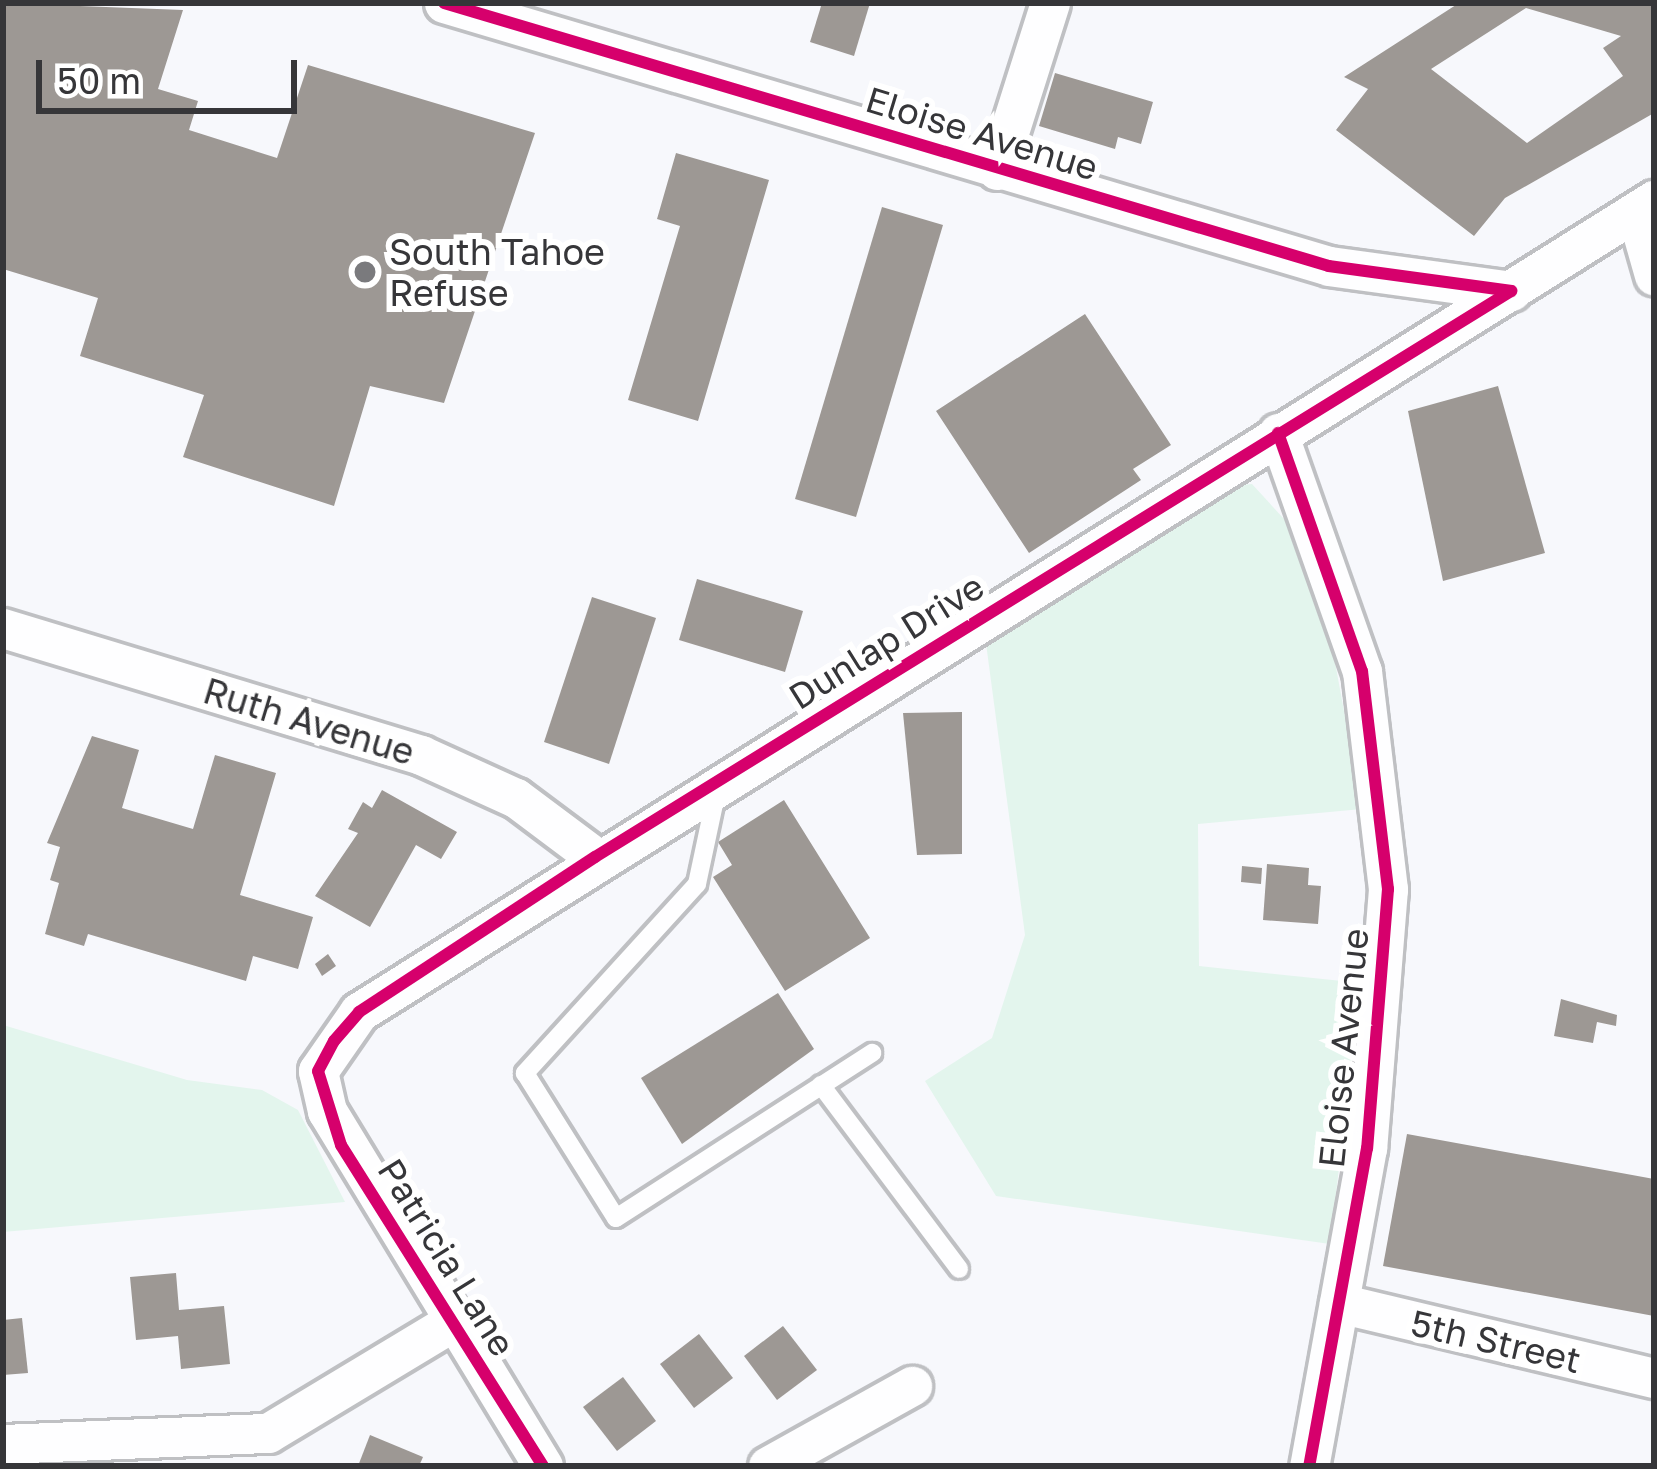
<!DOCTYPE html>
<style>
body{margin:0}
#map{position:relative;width:1657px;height:1469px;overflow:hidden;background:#f7f8fc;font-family:"Golos Text",sans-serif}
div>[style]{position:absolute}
.green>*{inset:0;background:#e3f5ed}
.building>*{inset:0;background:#9d9894}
.roads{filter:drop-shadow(3px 0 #bfc0c3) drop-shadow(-3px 0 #bfc0c3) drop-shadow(0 3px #bfc0c3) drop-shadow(0 -3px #bfc0c3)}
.lane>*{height:18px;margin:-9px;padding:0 9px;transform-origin:9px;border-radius:9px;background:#fefeff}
.street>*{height:39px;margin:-19.5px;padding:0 19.5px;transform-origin:19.5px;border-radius:19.5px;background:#fefeff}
.cycleway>*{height:12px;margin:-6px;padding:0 6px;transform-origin:6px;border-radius:6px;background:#d6006c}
.dots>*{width:33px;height:33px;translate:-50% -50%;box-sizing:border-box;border:6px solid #fff;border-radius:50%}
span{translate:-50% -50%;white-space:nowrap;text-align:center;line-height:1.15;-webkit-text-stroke:12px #fff;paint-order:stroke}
.street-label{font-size:36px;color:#363639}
.poi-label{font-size:36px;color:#363639}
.left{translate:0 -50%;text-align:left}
.frame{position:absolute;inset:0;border:6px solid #363639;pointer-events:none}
.scale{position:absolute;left:36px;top:60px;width:261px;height:54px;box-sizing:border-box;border:6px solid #363639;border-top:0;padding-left:15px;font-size:36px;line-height:42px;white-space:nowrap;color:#363639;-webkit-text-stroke:9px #fff;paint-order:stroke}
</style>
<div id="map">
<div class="green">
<div style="clip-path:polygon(1252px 484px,1295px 531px,1328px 624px,1362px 809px,1198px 824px,1199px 966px,1361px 983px,1330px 1244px,996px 1196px,925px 1081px,992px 1038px,1025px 935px,985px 636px,1224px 487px)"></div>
<div style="clip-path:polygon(3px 1025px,187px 1080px,262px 1090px,298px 1110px,345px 1202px,3px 1232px)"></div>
</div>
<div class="building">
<div style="clip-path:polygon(3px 3px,183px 10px,158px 89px,198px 101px,189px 130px,277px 158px,308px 65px,535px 133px,444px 403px,370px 386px,334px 506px,183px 457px,204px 395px,80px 356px,98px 298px,3px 269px)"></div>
<div style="clip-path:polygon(822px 3px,870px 3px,854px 56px,810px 42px)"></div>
<div style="clip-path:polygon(evenodd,1459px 3px,1654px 5px,1654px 113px,1505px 198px,1474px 236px,1336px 130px,1368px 89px,1344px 77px,1459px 3px,1526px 8px,1621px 36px,1603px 48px,1623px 76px,1527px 143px,1431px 69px,1526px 8px)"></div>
<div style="clip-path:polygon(1055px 73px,1153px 102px,1141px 144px,1118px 137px,1115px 149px,1039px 126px)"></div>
<div style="clip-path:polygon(676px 153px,769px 180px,698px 421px,628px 400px,680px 226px,657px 219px)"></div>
<div style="clip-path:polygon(882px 207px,943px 225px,856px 517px,795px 499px)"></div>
<div style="clip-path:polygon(1085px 314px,1171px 445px,1133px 469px,1141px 480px,1029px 553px,936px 411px)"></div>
<div style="clip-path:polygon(1498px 386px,1545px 553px,1443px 581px,1408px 411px)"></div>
<div style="clip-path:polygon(697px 579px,803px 611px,785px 672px,679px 640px)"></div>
<div style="clip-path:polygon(592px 597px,656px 618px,609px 764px,544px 742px)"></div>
<div style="clip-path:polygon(962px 712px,962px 854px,917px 855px,903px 713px)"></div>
<div style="clip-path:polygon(92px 736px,139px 750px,122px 808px,193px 829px,215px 755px,276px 773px,240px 895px,313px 917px,298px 969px,253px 956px,246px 981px,88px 934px,84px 946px,45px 934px,59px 883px,50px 880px,60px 847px,47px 843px)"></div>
<div style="clip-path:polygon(382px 790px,457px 832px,441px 859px,416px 845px,370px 927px,315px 896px,358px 833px,348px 829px,363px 802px,372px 808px)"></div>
<div style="clip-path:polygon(784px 800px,870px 938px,785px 991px,713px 877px,732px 865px,718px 842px)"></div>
<div style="clip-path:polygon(1267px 864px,1309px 868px,1308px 885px,1321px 886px,1318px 924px,1263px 920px)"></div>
<div style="clip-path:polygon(1242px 866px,1262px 868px,1261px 884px,1241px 882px)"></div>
<div style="clip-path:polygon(328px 954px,336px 966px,322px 976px,315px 964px)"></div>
<div style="clip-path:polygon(778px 993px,814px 1049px,682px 1144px,641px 1078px)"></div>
<div style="clip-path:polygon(1561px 999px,1617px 1015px,1616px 1026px,1597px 1022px,1593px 1043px,1554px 1036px)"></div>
<div style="clip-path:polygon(1407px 1134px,1654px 1179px,1654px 1316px,1383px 1266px)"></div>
<div style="clip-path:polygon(176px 1273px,179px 1310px,224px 1306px,230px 1364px,181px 1369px,178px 1336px,136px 1340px,130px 1277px)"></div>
<div style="clip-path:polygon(22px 1318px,28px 1373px,3px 1375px,3px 1320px)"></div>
<div style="clip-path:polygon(783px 1326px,817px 1370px,777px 1400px,744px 1356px)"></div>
<div style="clip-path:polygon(699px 1334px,733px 1378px,694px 1408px,660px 1364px)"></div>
<div style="clip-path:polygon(623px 1377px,656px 1421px,617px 1451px,583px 1407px)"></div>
<div style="clip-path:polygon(370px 1435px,423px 1457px,419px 1466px,358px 1466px)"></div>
</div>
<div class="roads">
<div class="lane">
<div style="left:717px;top:790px;width:96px;rotate:102deg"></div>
<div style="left:697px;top:884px;width:256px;rotate:132.3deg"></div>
<div style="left:525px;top:1073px;width:171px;rotate:57.9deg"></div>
<div style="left:616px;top:1218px;width:305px;rotate:-32.8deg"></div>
<div style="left:821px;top:1085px;width:230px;rotate:53.1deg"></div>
</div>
<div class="street">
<div style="left:444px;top:3px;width:923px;rotate:16.55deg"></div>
<div style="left:1329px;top:266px;width:184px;rotate:7.8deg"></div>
<div style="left:997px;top:170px;width:175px;rotate:-72.4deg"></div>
<div style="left:1636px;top:212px;width:66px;rotate:74.1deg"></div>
<div style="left:1278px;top:433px;width:252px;rotate:70.6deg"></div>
<div style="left:1362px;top:671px;width:220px;rotate:83.2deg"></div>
<div style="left:1388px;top:889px;width:260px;rotate:94.6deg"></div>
<div style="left:1367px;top:1148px;width:323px;rotate:100.3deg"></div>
<div style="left:3px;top:628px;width:437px;rotate:16.9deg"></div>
<div style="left:421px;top:755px;width:104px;rotate:24.4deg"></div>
<div style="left:516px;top:798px;width:99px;rotate:36.8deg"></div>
<div style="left:1339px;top:1303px;width:324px;rotate:13.4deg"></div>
<div style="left:3px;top:1444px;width:265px;rotate:-2.4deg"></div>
<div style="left:268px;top:1433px;width:215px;rotate:-31.1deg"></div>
<div style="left:543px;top:1466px;width:416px;rotate:-121.3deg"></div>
<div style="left:327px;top:1111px;width:41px;rotate:-102.7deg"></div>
<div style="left:318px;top:1071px;width:72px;rotate:-55.2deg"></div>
<div style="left:359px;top:1012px;width:1529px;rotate:-32.09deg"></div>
<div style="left:768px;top:1466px;width:165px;rotate:-29.1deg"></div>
</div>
</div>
<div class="cycleway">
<div style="left:444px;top:3px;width:923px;rotate:16.55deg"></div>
<div style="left:1329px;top:266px;width:184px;rotate:7.8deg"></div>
<div style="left:1278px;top:433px;width:252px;rotate:70.6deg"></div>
<div style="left:1362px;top:671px;width:220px;rotate:83.2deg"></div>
<div style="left:1388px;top:889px;width:260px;rotate:94.6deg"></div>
<div style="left:1367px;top:1148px;width:323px;rotate:100.3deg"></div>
<div style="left:543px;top:1466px;width:379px;rotate:-122.2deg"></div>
<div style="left:341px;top:1145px;width:77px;rotate:-107.3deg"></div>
<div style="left:318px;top:1071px;width:34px;rotate:-62deg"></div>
<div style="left:334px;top:1041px;width:38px;rotate:-49deg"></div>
<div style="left:359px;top:1012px;width:282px;rotate:-33.3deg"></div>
<div style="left:595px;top:857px;width:1077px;rotate:-31.71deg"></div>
</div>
<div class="dots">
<div style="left:365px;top:272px;background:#7a7a7d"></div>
</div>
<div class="street-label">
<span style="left:982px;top:133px;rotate:17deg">Eloise Avenue</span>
<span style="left:886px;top:641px;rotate:-32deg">Dunlap Drive</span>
<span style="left:309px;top:721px;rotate:17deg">Ruth Avenue</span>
<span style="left:1343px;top:1048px;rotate:-84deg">Eloise Avenue</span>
<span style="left:447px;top:1257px;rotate:58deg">Patricia Lane</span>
<span style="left:1496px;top:1341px;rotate:13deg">5th Street</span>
</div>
<div class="poi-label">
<span class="left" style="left:389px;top:272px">South Tahoe<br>Refuse</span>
</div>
<div class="frame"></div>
<div class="scale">50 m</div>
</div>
